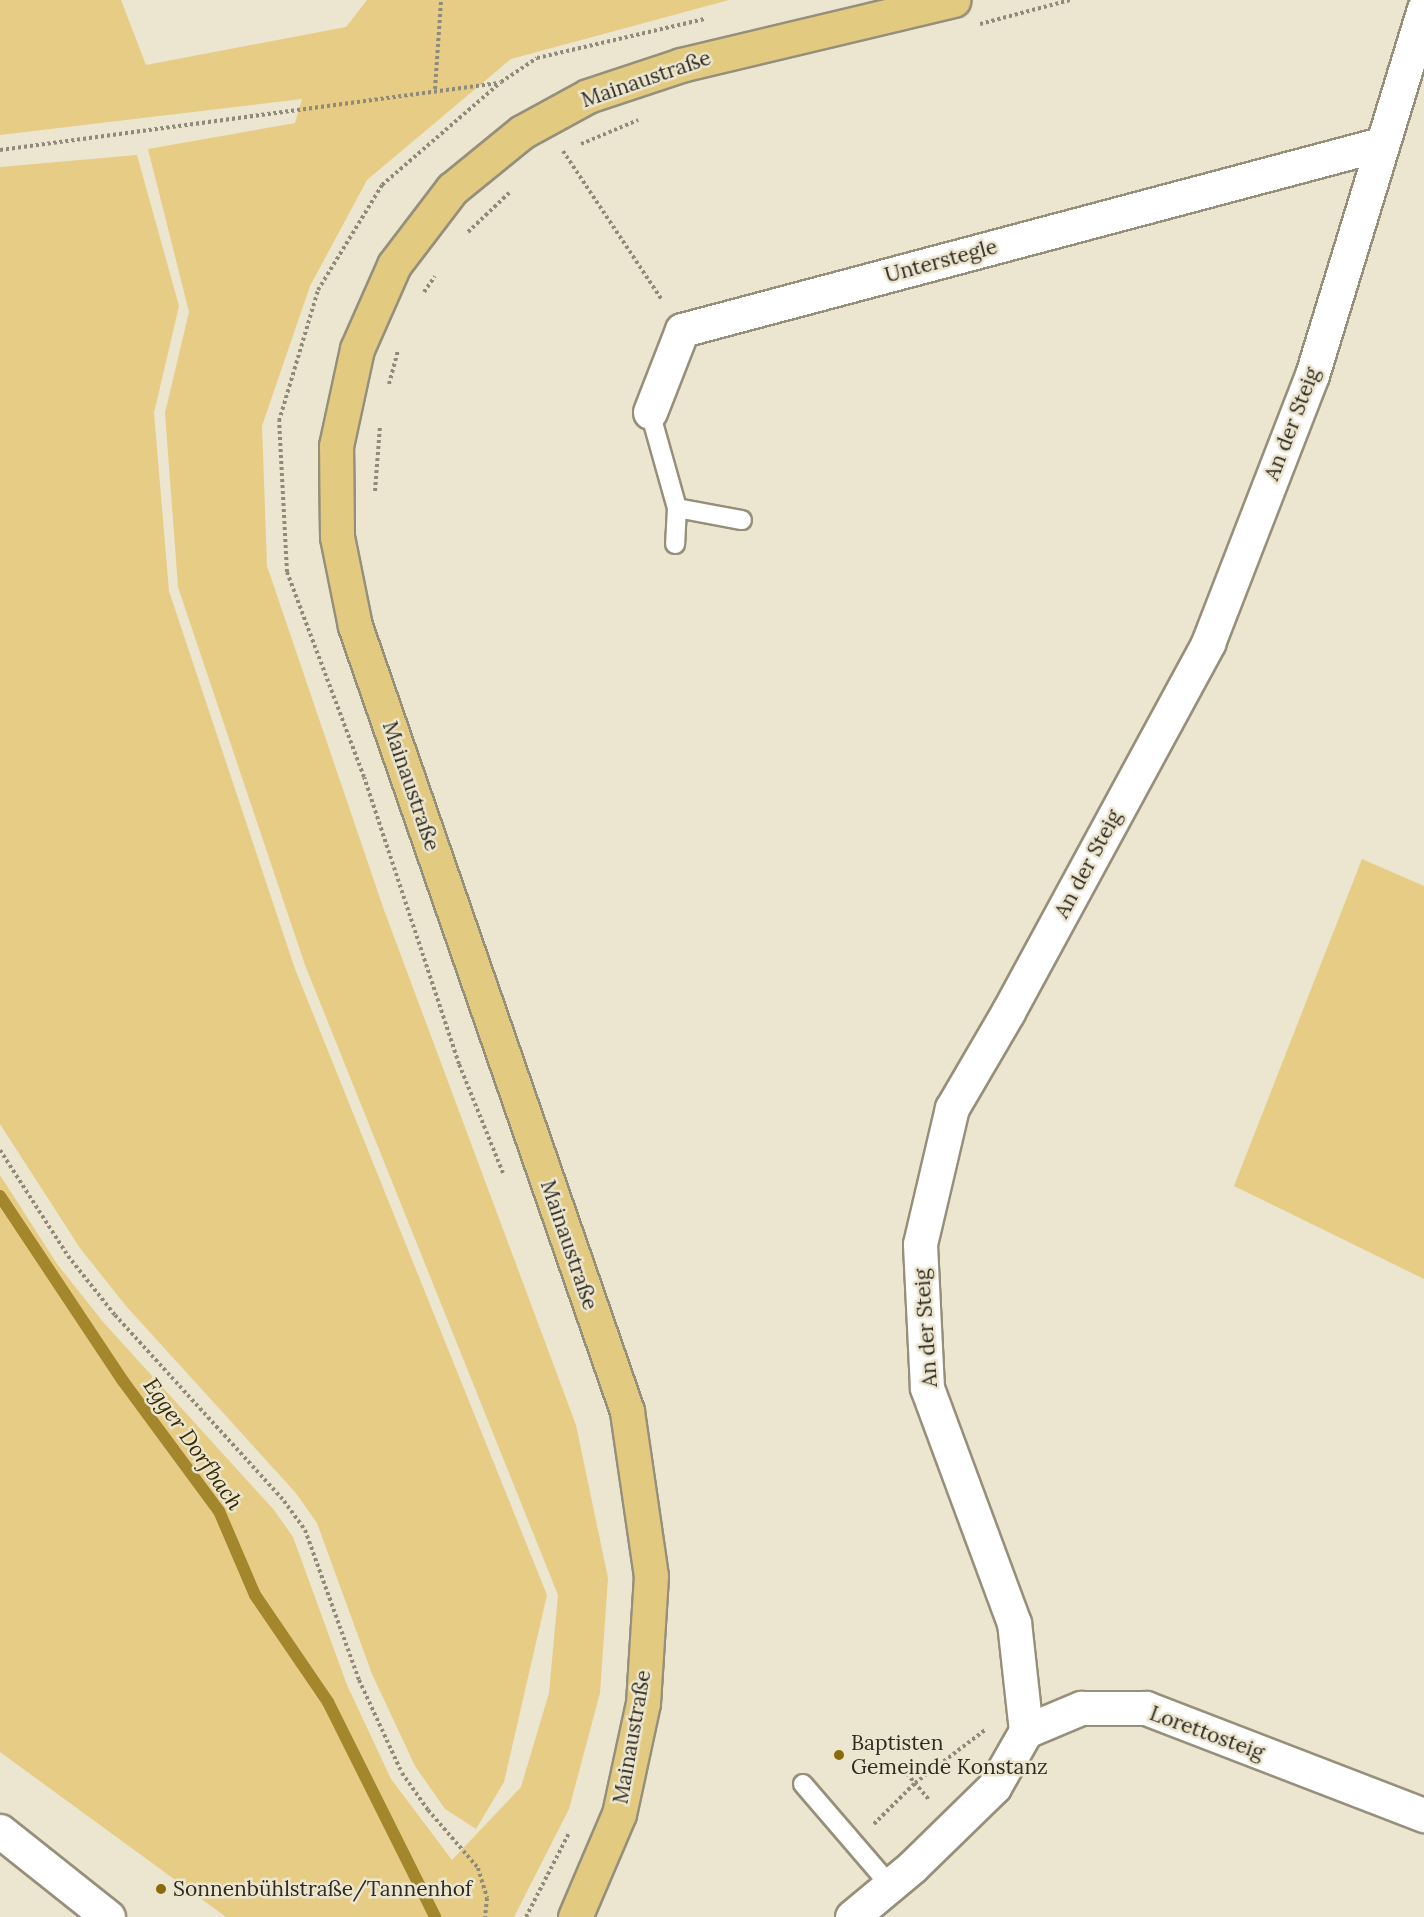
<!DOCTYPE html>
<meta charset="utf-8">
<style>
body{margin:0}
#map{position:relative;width:1424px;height:1917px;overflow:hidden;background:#ece5cf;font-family:Lora,serif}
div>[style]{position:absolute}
.green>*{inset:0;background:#e7cc85}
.stream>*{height:12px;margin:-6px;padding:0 6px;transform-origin:6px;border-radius:6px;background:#a4862d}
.path>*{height:4px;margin-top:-2px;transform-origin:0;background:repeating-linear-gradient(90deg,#908a7b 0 3px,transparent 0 6px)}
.roads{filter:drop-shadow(2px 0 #968f7b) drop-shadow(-2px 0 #968f7b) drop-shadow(0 2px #968f7b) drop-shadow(0 -2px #968f7b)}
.lane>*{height:18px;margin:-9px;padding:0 9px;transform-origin:9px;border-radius:9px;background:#fff}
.street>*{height:33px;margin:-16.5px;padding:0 16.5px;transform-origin:16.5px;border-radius:16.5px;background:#fff}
.primary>*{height:33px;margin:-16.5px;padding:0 16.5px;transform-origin:16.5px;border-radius:16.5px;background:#e2ca80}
.dots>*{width:16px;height:16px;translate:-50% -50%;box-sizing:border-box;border:3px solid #ece5cf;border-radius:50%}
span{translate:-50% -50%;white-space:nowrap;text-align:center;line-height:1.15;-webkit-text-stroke:5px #ece5cf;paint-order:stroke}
.street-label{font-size:21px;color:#2e2b23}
.poi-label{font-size:21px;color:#2e2b23}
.left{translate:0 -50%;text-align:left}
.water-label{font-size:22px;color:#372a03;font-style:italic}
</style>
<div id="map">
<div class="green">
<div style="clip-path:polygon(0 0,121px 0,146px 65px,346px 27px,367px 0,729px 0,511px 59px,367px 180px,310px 286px,262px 426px,267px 566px,384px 910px,576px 1425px,608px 1578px,600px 1693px,569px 1809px,514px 1917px,226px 1917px,0 1752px,0 1175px,57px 1264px,104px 1323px,274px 1510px,293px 1537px,347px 1685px,391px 1779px,452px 1860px,521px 1787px,549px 1693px,558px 1595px,305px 965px,178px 587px,165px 413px,189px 312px,148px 149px,295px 123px,302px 99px,0 135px)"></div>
<div style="clip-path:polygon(137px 155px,179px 306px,154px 413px,169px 591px,295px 969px,547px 1595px,504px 1782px,476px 1829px,445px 1809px,415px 1766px,372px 1674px,317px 1523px,295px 1492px,126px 1306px,80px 1248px,0 1124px,0 167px)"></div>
<div style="clip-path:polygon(1362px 859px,1424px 886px,1424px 1279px,1234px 1186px)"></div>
</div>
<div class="stream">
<div style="left:0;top:1196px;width:222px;rotate:56.4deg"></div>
<div style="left:123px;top:1381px;width:162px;rotate:53.6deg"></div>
<div style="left:219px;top:1511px;width:91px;rotate:66.8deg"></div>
<div style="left:255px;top:1595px;width:130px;rotate:55.7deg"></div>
<div style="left:328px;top:1702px;width:240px;rotate:63.5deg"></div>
</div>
<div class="path">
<div style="left:980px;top:24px;width:93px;rotate:-14.9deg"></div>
<div style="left:435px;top:89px;width:89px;rotate:-86.1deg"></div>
<div style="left:581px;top:144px;width:62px;rotate:-22.8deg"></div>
<div style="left:0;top:150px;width:503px;rotate:-7.65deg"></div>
<div style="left:563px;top:151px;width:179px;rotate:56.4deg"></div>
<div style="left:468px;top:232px;width:57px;rotate:-43.6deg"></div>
<div style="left:424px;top:292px;width:19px;rotate:-55deg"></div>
<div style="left:389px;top:384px;width:34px;rotate:-75deg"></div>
<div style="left:375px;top:491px;width:65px;rotate:-85.6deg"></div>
<div style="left:0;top:1150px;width:126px;rotate:57.3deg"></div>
<div style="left:68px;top:1256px;width:75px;rotate:51.5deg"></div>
<div style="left:115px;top:1315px;width:251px;rotate:47.7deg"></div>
<div style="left:284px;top:1501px;width:36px;rotate:54deg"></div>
<div style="left:305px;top:1530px;width:159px;rotate:70.2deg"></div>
<div style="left:359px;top:1680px;width:102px;rotate:65.2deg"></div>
<div style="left:402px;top:1773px;width:45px;rotate:54.9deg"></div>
<div style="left:428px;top:1810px;width:77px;rotate:49.2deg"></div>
<div style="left:478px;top:1868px;width:31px;rotate:73deg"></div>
<div style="left:487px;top:1898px;width:19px;rotate:96deg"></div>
<div style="left:503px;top:1173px;width:118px;rotate:-112deg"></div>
<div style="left:459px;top:1064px;width:302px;rotate:-108.3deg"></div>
<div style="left:364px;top:777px;width:219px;rotate:-110.6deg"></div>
<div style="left:287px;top:572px;width:151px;rotate:-93deg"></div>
<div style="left:279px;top:421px;width:137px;rotate:-73.4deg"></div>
<div style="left:318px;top:290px;width:123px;rotate:-58.6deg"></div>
<div style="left:382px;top:185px;width:157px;rotate:-40.9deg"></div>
<div style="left:501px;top:82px;width:43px;rotate:-33.7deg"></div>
<div style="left:537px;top:58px;width:172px;rotate:-13.1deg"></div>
<div style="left:903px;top:1769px;width:42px;rotate:49.8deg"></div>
<div style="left:874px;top:1824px;width:58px;rotate:-45deg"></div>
<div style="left:915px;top:1783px;width:88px;rotate:-37.1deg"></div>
<div style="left:526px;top:1917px;width:94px;rotate:-62.9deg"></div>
</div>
<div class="roads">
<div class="lane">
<div style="left:650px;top:412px;width:100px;rotate:74.3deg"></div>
<div style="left:677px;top:508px;width:36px;rotate:93deg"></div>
<div style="left:677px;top:508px;width:66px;rotate:10.5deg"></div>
<div style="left:803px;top:1784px;width:133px;rotate:49.3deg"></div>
</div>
<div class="street">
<div style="left:650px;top:412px;width:88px;rotate:-68.7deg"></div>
<div style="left:682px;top:330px;width:723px;rotate:-14.9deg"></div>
<div style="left:1026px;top:1731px;width:109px;rotate:-96.3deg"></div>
<div style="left:1014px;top:1623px;width:251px;rotate:-110.3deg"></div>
<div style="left:927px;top:1388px;width:144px;rotate:-92.8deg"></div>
<div style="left:920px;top:1244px;width:140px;rotate:-76.8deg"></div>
<div style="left:952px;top:1108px;width:111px;rotate:-59.7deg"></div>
<div style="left:1008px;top:1012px;width:420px;rotate:-61.5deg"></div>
<div style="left:1208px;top:643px;width:287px;rotate:-68.8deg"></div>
<div style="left:1312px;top:375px;width:383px;rotate:-73deg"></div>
<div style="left:0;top:1831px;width:138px;rotate:38.5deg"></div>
<div style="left:852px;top:1917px;width:78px;rotate:-39.8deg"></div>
<div style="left:912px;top:1867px;width:115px;rotate:-44.3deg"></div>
<div style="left:994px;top:1787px;width:64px;rotate:-60.3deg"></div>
<div style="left:1026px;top:1731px;width:60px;rotate:-22.7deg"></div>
<div style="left:1081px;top:1708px;width:65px"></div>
<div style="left:1146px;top:1708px;width:298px;rotate:21.1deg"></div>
</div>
<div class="primary">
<div style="left:575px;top:1917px;width:112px;rotate:-66.9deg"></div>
<div style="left:619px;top:1814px;width:114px;rotate:-77.8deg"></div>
<div style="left:643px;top:1703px;width:127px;rotate:-86.4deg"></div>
<div style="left:651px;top:1576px;width:167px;rotate:-98.3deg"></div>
<div style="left:627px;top:1411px;width:831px;rotate:-109.11deg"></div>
<div style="left:355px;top:626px;width:91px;rotate:-101.4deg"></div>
<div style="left:337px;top:537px;width:91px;rotate:-90.6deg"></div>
<div style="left:336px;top:446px;width:99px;rotate:-77.8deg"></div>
<div style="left:357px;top:349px;width:92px;rotate:-66.2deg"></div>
<div style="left:394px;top:265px;width:96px;rotate:-52.7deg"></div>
<div style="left:452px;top:189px;width:90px;rotate:-39.2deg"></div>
<div style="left:522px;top:132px;width:75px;rotate:-28.6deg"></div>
<div style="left:588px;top:96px;width:98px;rotate:-18.4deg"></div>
<div style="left:681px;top:65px;width:280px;rotate:-13.4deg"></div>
</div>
</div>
<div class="dots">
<div style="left:839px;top:1755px;background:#886c0b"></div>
<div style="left:161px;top:1889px;background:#886c0b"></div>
</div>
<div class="street-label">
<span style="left:646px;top:79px;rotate:-19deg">Mainaustraße</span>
<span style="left:941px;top:261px;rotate:-15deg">Unterstegle</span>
<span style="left:1292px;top:424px;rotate:-69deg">An der Steig</span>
<span style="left:411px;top:786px;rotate:71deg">Mainaustraße</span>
<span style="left:1088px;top:864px;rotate:-62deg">An der Steig</span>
<span style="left:569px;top:1245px;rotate:71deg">Mainaustraße</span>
<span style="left:926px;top:1328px;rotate:-94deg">An der Steig</span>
<span style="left:1207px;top:1733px;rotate:20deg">Lorettosteig</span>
<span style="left:632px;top:1737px;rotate:-80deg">Mainaustraße</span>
</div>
<div class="poi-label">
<span class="left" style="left:851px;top:1755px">Baptisten<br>Gemeinde Konstanz</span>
<span class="left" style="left:173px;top:1889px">Sonnenbühlstraße/Tannenhof</span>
</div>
<div class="water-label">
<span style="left:193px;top:1444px;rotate:55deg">Egger Dorfbach</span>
</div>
</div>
